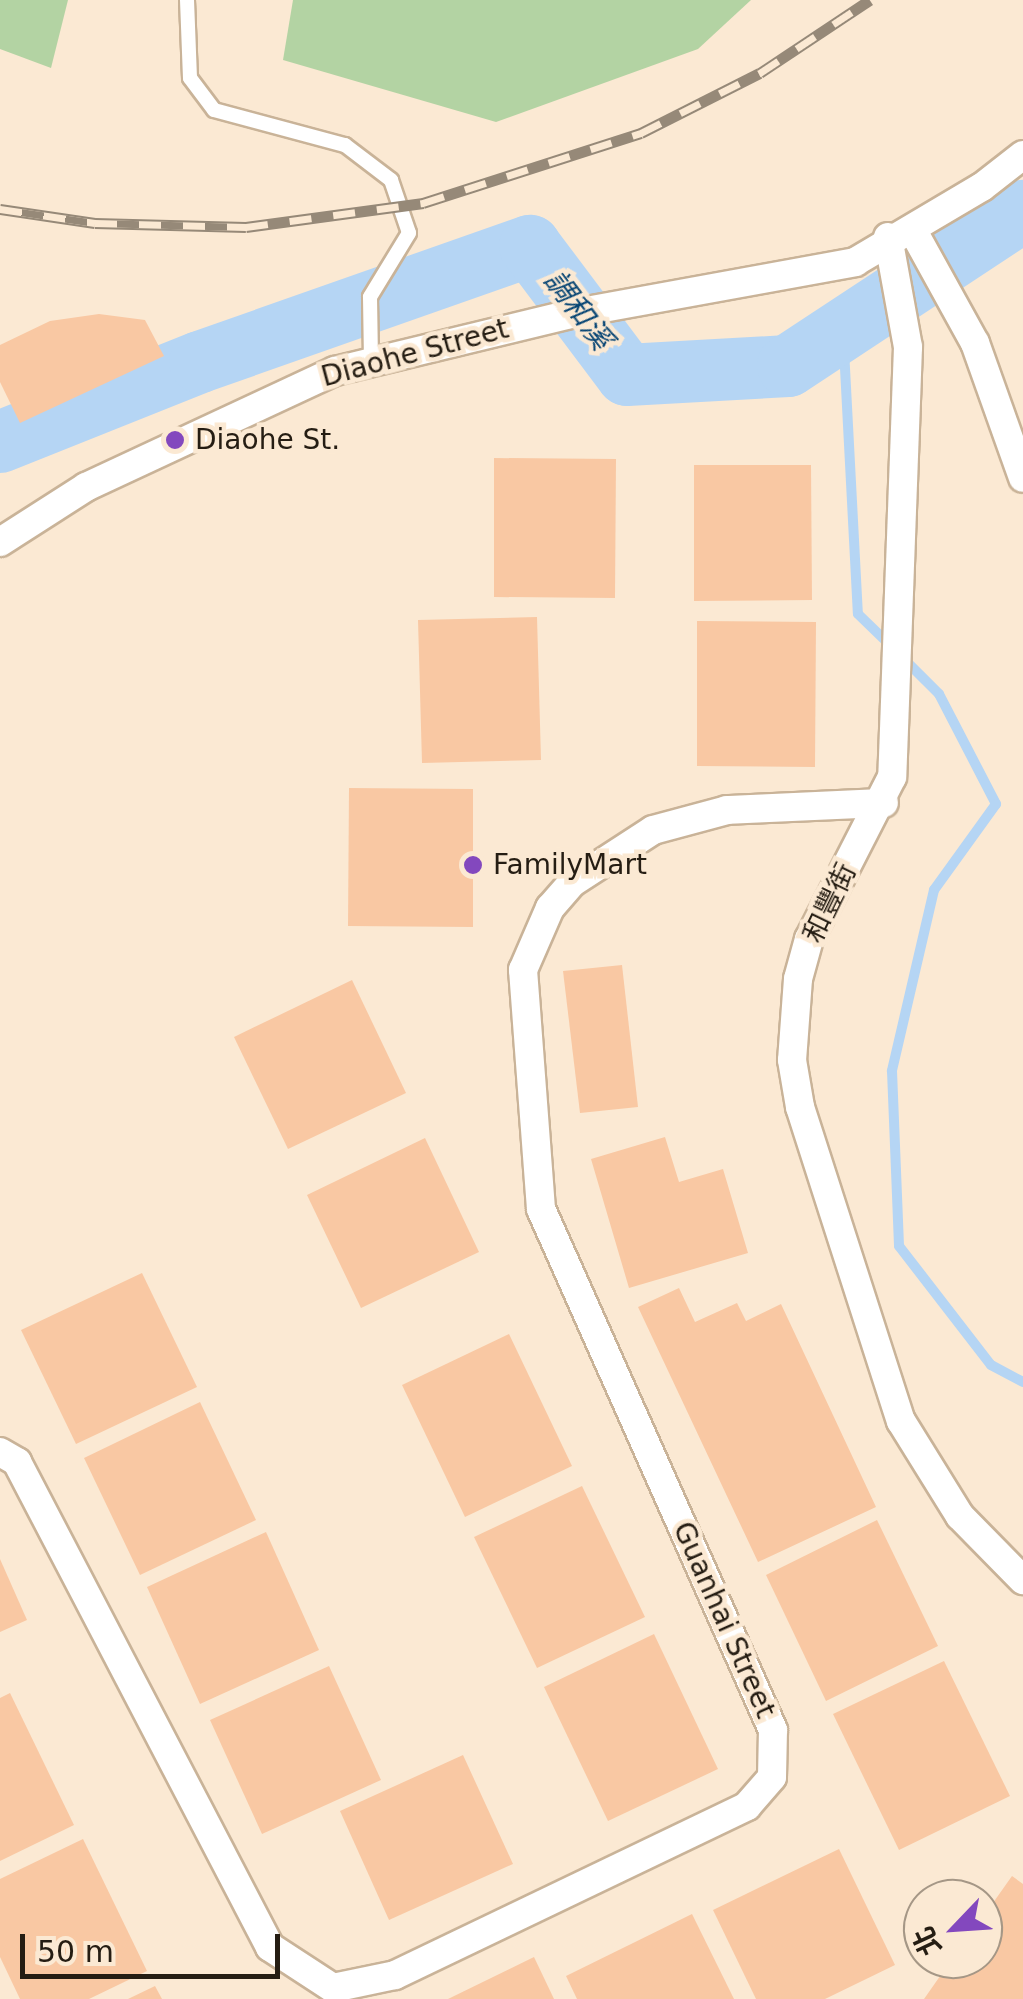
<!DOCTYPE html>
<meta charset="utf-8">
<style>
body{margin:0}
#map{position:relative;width:1023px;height:1999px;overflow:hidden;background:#fbe9d3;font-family:"DejaVu Sans","Noto Sans TC",sans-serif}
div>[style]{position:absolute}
.green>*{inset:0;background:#b3d3a3}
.stream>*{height:10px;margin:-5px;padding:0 5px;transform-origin:5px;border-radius:5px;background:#b5d5f4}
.river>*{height:62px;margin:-31px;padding:0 31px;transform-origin:31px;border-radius:31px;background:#b5d5f4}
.building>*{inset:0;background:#f9c8a3}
.roads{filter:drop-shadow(2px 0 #c9b398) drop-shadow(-2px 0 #c9b398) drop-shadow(0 2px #c9b398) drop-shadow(0 -2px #c9b398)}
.service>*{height:14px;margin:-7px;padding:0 7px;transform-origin:7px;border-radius:7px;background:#fff}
.minor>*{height:28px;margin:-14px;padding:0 14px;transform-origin:14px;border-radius:14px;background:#fff}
.rail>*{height:11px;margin-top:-5.5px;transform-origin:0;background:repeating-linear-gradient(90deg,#fbe9d3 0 22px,#968978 0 44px);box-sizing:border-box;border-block:2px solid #968978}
.dots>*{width:28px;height:28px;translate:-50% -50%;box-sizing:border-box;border:5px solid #fbe9d3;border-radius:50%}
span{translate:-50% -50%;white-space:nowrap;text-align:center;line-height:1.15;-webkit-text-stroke:9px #fbe9d3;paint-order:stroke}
.street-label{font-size:28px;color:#251d13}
.poi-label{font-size:28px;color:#251d13}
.left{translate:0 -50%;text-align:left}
.water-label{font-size:30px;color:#064473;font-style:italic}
.north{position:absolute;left:903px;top:1879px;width:100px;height:100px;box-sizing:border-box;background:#fbe9d3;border:2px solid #a59786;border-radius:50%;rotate:245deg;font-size:28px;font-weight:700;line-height:40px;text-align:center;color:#251d13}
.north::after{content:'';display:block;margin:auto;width:35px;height:45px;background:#8348be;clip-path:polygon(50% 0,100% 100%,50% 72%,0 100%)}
.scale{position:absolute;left:20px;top:1934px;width:260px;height:45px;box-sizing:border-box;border:5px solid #251d13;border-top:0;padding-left:12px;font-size:30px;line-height:35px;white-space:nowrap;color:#251d13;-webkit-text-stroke:8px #fbe9d3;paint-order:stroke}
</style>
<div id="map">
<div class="green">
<div style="clip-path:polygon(0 0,68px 0,51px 68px,0 49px)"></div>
<div style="clip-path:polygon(293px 0,751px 0,698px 49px,496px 122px,283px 60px)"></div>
</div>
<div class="stream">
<div style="left:843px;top:330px;width:284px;rotate:87deg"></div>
<div style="left:858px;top:614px;width:46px;rotate:44.1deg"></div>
<div style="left:903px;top:658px;width:51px;rotate:45deg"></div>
<div style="left:939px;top:694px;width:124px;rotate:62.6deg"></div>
<div style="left:996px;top:804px;width:106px;rotate:125.8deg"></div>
<div style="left:934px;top:890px;width:186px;rotate:103.1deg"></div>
<div style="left:892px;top:1071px;width:175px;rotate:87.7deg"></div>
<div style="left:899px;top:1246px;width:150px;rotate:52.3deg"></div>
<div style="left:991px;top:1365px;width:36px;rotate:28deg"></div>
</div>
<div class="river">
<div style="left:0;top:442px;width:215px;rotate:-21.8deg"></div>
<div style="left:200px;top:362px;width:350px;rotate:-19.4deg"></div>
<div style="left:530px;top:246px;width:161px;rotate:53.1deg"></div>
<div style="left:627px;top:375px;width:161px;rotate:-3.2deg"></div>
<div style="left:788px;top:366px;width:282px;rotate:-33.4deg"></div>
</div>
<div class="building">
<div style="clip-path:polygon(99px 314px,145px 320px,164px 356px,20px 423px,0 382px,0 345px,50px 321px)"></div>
<div style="clip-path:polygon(494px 458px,616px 459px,615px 598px,494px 597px)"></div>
<div style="clip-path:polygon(694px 465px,811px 465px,812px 600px,694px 601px)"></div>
<div style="clip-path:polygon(537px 617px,541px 760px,422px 763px,418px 620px)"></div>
<div style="clip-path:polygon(697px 621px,816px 622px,815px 767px,697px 766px)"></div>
<div style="clip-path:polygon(349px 788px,473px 789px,473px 927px,348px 926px)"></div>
<div style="clip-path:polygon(622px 965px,638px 1107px,580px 1113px,563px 971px)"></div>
<div style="clip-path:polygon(352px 980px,406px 1093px,288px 1149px,234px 1037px)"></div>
<div style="clip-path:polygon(665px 1137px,679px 1182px,723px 1169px,748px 1253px,629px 1288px,591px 1159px)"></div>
<div style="clip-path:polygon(425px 1138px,479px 1252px,361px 1308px,307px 1195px)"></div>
<div style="clip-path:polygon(142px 1273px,197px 1387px,76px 1444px,21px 1330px)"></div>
<div style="clip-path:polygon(679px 1288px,695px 1322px,737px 1303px,746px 1321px,781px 1304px,876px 1507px,758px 1562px,638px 1307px)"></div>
<div style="clip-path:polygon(509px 1334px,572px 1466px,465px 1517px,402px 1385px)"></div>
<div style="clip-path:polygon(200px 1402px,256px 1520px,140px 1575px,84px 1458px)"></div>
<div style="clip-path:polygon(582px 1486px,645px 1617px,537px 1668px,474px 1537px)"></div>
<div style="clip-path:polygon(877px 1520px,938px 1646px,826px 1701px,766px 1575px)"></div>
<div style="clip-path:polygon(266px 1532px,319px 1650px,200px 1704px,147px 1587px)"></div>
<div style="clip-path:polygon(0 1559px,27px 1620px,0 1632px)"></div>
<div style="clip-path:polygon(654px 1634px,718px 1769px,608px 1821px,544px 1687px)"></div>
<div style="clip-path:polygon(944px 1661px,1010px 1796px,899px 1850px,833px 1714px)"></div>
<div style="clip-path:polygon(329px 1666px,381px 1780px,262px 1834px,210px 1720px)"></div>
<div style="clip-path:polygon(10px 1693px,74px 1825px,0 1861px,0 1698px)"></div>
<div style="clip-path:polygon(463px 1755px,513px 1864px,389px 1920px,340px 1811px)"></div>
<div style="clip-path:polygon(83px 1839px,147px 1971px,89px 1999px,20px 1999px,0 1957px,0 1879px)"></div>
<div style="clip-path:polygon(839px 1849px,895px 1965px,825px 1999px,756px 1999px,713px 1910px)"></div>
<div style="clip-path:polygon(1012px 1876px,1023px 1884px,1023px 1999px,924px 1999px,952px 1959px,983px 1959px,983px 1917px)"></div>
<div style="clip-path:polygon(692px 1914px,734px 1999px,577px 1999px,566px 1976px)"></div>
<div style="clip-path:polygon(534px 1957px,554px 1999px,448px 1999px)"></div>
<div style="clip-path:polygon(155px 1986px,162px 1999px,128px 1999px)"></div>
</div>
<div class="roads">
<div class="service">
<div style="left:187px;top:0;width:78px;rotate:87.8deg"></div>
<div style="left:190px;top:78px;width:40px;rotate:53deg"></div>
<div style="left:214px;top:110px;width:136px;rotate:15deg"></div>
<div style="left:345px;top:145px;width:58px;rotate:37.3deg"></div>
<div style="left:391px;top:180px;width:56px;rotate:71.2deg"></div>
<div style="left:409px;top:233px;width:75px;rotate:121.4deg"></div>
<div style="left:370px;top:297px;width:62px;rotate:89.1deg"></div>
</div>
<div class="minor">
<div style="left:912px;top:229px;width:130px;rotate:61.1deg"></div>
<div style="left:975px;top:343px;width:143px;rotate:70.4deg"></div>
<div style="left:888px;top:237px;width:112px;rotate:79.7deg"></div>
<div style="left:908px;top:347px;width:430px;rotate:92.1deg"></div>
<div style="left:892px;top:777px;width:182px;rotate:117.1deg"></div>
<div style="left:809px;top:939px;width:41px;rotate:105.4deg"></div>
<div style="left:798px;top:979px;width:81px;rotate:94.2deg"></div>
<div style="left:792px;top:1060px;width:48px;rotate:80.3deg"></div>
<div style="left:800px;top:1107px;width:330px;rotate:72.2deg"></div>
<div style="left:901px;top:1421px;width:112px;rotate:58.2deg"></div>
<div style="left:960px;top:1516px;width:90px;rotate:45.5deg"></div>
<div style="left:0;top:542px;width:102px;rotate:-32.6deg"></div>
<div style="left:86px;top:487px;width:275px;rotate:-25deg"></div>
<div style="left:335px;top:371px;width:242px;rotate:-13.6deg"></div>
<div style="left:570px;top:314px;width:290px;rotate:-10.3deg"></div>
<div style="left:855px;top:262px;width:147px;rotate:-30.6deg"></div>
<div style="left:982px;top:187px;width:52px;rotate:-38deg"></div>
<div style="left:0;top:1452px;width:20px;rotate:30deg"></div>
<div style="left:17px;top:1462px;width:547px;rotate:62.45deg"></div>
<div style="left:270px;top:1947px;width:75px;rotate:33.1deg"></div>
<div style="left:333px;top:1988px;width:63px;rotate:-11.8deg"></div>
<div style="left:395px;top:1975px;width:390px;rotate:-25.6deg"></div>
<div style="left:747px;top:1806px;width:38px;rotate:-49deg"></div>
<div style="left:772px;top:1777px;width:47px;rotate:-88.8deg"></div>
<div style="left:773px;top:1730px;width:570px;rotate:-114deg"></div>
<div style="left:541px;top:1209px;width:240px;rotate:-94.3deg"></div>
<div style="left:523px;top:970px;width:68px;rotate:-66.5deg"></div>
<div style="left:550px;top:908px;width:35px;rotate:-49deg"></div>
<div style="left:573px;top:882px;width:95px;rotate:-33deg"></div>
<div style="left:653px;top:830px;width:77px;rotate:-15.1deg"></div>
<div style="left:727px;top:810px;width:157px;rotate:-2.6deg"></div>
</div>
</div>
<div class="rail">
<div style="left:0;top:209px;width:96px;rotate:8.4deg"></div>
<div style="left:95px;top:223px;width:151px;rotate:1.5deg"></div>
<div style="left:246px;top:227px;width:179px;rotate:-7.7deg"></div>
<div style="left:423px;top:203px;width:229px;rotate:-17.8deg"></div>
<div style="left:641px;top:133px;width:133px;rotate:-26.8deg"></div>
<div style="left:760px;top:73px;width:132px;rotate:-33.6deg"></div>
</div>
<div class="dots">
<div style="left:175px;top:440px;background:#8348be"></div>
<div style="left:473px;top:865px;background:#8348be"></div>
</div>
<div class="street-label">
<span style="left:415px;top:353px;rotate:-15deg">Diaohe Street</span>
<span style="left:830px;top:903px;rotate:-64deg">和豐街</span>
<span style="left:724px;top:1620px;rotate:66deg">Guanhai Street</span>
</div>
<div class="poi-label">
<span class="left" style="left:195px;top:440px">Diaohe St.</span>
<span class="left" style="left:493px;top:865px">FamilyMart</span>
</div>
<div class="water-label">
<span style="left:578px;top:310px;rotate:53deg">調和溪</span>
</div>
<div class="north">北</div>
<div class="scale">50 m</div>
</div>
